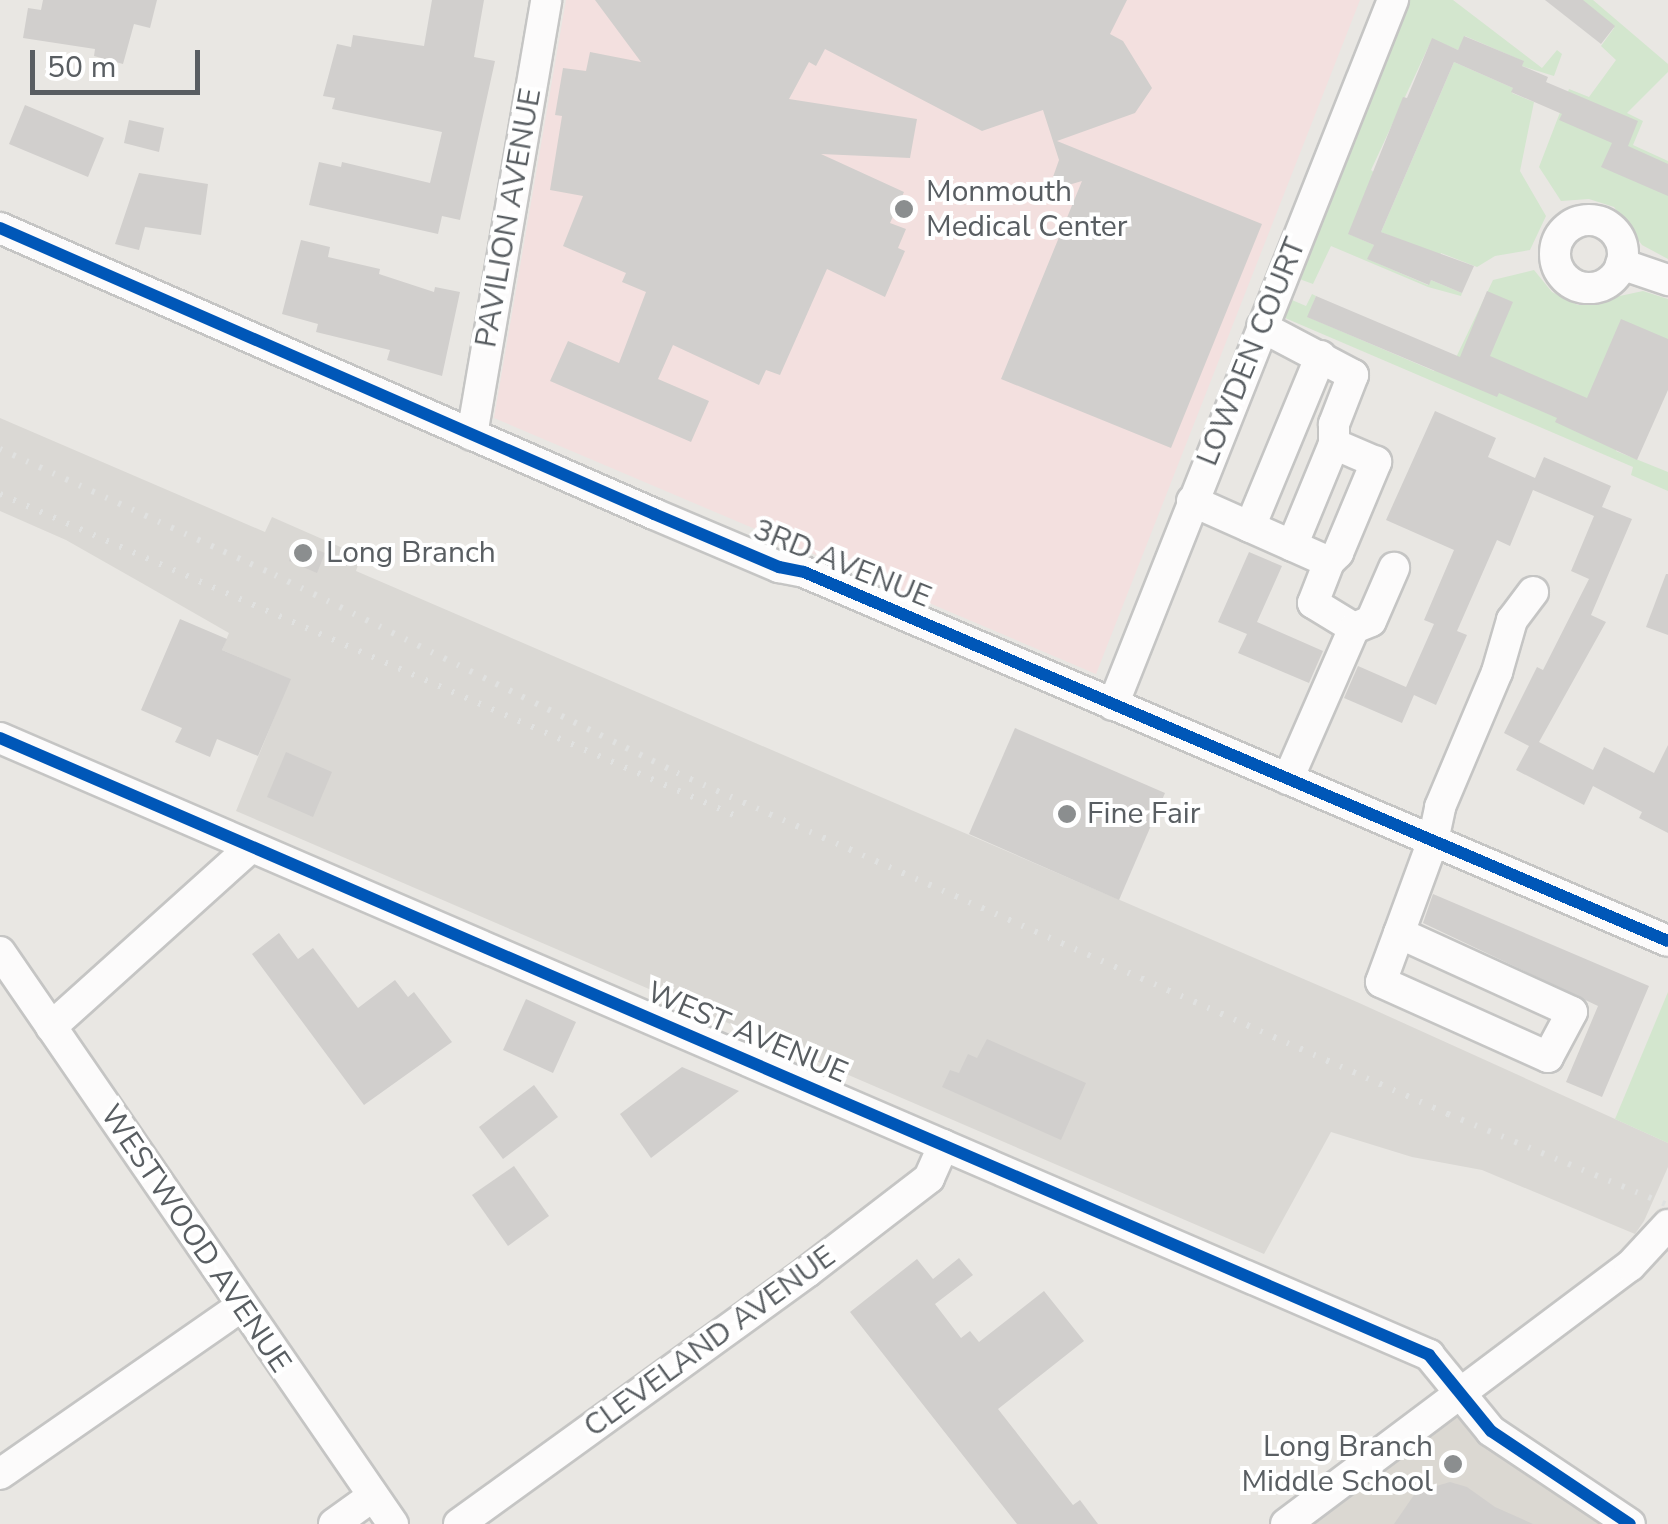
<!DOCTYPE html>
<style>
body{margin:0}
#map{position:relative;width:1668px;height:1524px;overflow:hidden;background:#e9e7e3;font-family:"Nunito Sans",sans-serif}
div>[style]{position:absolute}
.industrial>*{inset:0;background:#dad8d4}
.education>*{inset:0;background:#dbd8d2}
.medical>*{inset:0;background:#f3e0df}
.green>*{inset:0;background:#d3e6ce}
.building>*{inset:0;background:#d1cfcd}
.roads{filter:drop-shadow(2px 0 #c5c5c4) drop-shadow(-2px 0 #c5c5c4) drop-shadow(0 2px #c5c5c4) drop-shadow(0 -2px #c5c5c4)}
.minor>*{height:30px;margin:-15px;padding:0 15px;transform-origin:15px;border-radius:15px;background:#fcfbfb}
.minor>.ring{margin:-15px;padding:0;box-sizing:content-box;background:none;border:30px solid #fcfbfb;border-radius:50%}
.rail>*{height:6px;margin-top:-3px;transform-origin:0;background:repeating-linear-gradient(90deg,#e0e1e0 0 2.5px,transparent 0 14.5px)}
.cycleway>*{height:12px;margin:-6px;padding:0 6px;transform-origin:6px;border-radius:6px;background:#0057b8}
.dots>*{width:28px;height:28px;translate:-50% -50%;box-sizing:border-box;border:5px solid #fff;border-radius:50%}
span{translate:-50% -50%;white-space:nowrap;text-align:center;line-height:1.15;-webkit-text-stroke:8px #fff;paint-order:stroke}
.poi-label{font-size:30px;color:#595e62}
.left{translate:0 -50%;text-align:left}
.right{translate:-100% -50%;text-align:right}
.street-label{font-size:30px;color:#595e62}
.scale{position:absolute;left:30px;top:50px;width:170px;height:45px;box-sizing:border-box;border:5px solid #595e62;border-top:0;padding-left:12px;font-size:30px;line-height:35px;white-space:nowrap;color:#595e62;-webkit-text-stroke:8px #fff;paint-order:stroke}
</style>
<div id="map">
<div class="industrial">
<div style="clip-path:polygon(0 418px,265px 532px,272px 517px,361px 556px,356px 571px,1357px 1002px,1668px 1143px,1668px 1167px,1644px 1221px,1635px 1234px,1482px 1170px,1412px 1157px,1331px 1132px,1264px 1254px,236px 811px,290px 679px,222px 650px,229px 633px,147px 586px,66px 540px,0 511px)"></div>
</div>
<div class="education">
<div style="clip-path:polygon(1462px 1391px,1630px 1524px,1286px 1524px)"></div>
</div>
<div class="medical">
<div style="clip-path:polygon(566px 0,1360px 0,1096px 674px,494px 418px)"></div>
</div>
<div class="green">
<div style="clip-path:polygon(1405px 0,1453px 0,1542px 68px,1557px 50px,1562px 54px,1554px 76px,1522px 66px,1523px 61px,1465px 36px,1458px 50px,1432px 39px,1371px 170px,1375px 173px,1349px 234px,1374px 245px,1368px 259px,1428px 285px,1431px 280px,1462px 293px,1461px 296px,1428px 287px,1331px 246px,1313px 284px,1294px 277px)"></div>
<div style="clip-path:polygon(1580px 0,1593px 0,1668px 64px,1668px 72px,1627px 113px,1643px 121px,1633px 145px,1668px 161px,1668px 259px,1642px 245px,1614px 207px,1589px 199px,1561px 201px,1539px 167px,1569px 89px,1589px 97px,1616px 60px,1601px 46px,1614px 28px)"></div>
<div style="clip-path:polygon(1454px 62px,1513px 88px,1512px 93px,1534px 102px,1520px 171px,1546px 216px,1530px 250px,1495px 256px,1477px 267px,1441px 253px,1439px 257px,1381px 232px)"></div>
<div style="clip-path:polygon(1534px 270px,1552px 292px,1578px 305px,1643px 291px,1668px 299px,1668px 389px,1646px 380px,1616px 451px,1668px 472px,1668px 491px,1631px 475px,1633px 467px,1278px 315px,1285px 297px,1306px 306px,1312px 294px,1316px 296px,1308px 317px,1434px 371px,1438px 363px,1451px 368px,1493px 280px)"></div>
<div style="clip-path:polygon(1668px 992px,1668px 1143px,1615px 1119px)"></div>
</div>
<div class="building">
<div style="clip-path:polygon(43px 0,157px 0,150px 28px,134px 24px,123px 64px,94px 56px,95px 49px,23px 38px,28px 8px,41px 10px)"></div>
<div style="clip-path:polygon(432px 0,484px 0,474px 57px,495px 61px,460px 220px,442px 216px,438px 234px,309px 205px,319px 162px,341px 167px,342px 162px,430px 183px,442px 132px,332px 109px,335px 98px,323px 96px,337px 44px,351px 47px,353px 35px,424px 46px)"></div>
<div style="clip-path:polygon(595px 0,1127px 0,1110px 34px,1123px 41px,1152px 88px,1135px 113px,1057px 141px,1262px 224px,1171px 448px,1001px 379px,1082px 181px,1048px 191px,1059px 160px,1043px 110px,982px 131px,825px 49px,816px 66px,809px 62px,789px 99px,917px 119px,910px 158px,821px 154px,904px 192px,890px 223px,906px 229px,898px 248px,905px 251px,885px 297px,827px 269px,780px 375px,766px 370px,759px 385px,673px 345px,658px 379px,709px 401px,691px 442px,550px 381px,568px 341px,619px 363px,646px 292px,622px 282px,626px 273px,563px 246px,583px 196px,550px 190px,562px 116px,555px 115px,563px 68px,586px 71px,590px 52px,641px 62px)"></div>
<div style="clip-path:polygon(1545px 0,1583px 0,1615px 26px,1601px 44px)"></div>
<div style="clip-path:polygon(1464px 36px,1524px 61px,1522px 66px,1548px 77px,1546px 82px,1638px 121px,1628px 146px,1668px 164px,1668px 196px,1601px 167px,1612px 143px,1559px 120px,1562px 114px,1511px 92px,1513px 88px,1454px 62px,1381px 232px,1474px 266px,1462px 293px,1431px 280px,1429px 285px,1367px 259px,1374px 245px,1348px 234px,1403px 97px,1407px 98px,1432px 38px,1458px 50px)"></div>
<div style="clip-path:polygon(25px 105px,104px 138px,88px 177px,9px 144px)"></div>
<div style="clip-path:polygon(129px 120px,164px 128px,159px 152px,124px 143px)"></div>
<div style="clip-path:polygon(139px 173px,208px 184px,201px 235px,145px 227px,139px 250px,115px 244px)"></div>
<div style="clip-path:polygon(301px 240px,330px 247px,328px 257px,380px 269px,379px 274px,434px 292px,435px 287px,460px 292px,442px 376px,387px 360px,390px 350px,316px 332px,318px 324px,282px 314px)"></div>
<div style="clip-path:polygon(1487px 291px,1513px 302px,1490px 356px,1587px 398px,1621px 319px,1668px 339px,1668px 390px,1637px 460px,1555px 422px,1557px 418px,1499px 393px,1497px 397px,1307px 317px,1316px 296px,1460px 357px)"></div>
<div style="clip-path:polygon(1435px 411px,1496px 438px,1488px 457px,1535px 478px,1544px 457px,1611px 486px,1602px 507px,1632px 519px,1591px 615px,1606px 622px,1539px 742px,1593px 770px,1604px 747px,1654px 773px,1668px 745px,1668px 833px,1639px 818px,1642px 812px,1593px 786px,1584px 805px,1516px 770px,1529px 746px,1504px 733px,1537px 667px,1543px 670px,1589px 579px,1571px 571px,1594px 516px,1533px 490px,1510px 546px,1497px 540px,1457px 631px,1467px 635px,1436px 705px,1414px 695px,1402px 723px,1344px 698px,1358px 666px,1406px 687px,1434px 624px,1424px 620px,1454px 550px,1386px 520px)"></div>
<div style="clip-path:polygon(296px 541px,325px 553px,317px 573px,289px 561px)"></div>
<div style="clip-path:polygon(1249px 552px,1282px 566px,1257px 622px,1323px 651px,1309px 683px,1238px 653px,1247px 634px,1218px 622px)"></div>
<div style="clip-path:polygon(1666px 574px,1668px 574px,1668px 635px,1646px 627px)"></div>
<div style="clip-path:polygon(180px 619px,227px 639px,222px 650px,291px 679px,258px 756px,217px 739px,210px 757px,175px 742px,182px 728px,141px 710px)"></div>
<div style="clip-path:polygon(1015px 728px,1165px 793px,1119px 900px,969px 834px)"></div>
<div style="clip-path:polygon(286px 752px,332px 772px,313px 817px,267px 797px)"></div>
<div style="clip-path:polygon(1433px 894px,1649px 986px,1602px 1097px,1566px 1082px,1598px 1006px,1423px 923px)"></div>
<div style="clip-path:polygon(279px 933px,298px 959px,313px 948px,358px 1008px,395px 980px,408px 997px,414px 992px,452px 1042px,364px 1105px,252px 954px)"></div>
<div style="clip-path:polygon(526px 999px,576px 1022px,553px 1073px,503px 1050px)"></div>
<div style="clip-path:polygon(987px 1039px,1086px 1083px,1061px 1140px,942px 1087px,950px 1070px,959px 1073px,968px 1054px,977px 1058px)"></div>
<div style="clip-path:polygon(682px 1067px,739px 1091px,651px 1158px,620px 1114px)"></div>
<div style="clip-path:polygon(534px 1085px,558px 1117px,503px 1159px,479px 1127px)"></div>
<div style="clip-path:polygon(514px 1166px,549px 1216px,508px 1246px,472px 1195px)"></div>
<div style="clip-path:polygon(959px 1258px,973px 1275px,935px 1304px,961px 1338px,970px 1331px,979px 1342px,1044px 1291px,1084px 1341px,998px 1409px,1073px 1505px,1080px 1500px,1098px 1524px,1017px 1524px,850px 1312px,917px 1259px,933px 1279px)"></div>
<div style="clip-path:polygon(1450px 1482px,1467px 1487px,1495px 1507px,1533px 1524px,1394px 1524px,1416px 1492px)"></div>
</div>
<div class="roads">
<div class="minor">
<div class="ring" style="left:1555px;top:220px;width:38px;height:38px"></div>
<div style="left:0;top:228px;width:714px;rotate:23.62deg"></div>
<div style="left:654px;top:514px;width:136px;rotate:23deg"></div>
<div style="left:779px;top:567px;width:25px;rotate:11deg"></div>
<div style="left:804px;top:572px;width:939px;rotate:23.13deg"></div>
<div style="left:1621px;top:264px;width:50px;rotate:18.8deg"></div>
<div style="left:1262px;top:327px;width:103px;rotate:27.8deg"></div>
<div style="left:1353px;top:375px;width:53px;rotate:111.2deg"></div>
<div style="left:1334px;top:424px;width:20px;rotate:90deg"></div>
<div style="left:1334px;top:444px;width:110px;rotate:112.4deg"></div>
<div style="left:472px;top:435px;width:441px;rotate:-80.3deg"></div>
<div style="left:1192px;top:501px;width:150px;rotate:24deg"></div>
<div style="left:1329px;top:562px;width:44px;rotate:111.3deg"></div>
<div style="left:1313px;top:603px;width:48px;rotate:31.4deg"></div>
<div style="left:1354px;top:628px;width:165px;rotate:113.6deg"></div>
<div style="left:1250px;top:527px;width:185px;rotate:-67.5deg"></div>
<div style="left:1329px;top:562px;width:13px;rotate:-45deg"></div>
<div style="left:1338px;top:553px;width:99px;rotate:-67.3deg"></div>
<div style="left:1376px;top:462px;width:46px;rotate:-156.8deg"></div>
<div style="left:1354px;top:628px;width:18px;rotate:-22deg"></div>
<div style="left:1371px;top:621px;width:58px;rotate:-66.5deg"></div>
<div style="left:1113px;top:705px;width:759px;rotate:-68.34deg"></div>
<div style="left:0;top:738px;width:1557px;rotate:23.35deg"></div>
<div style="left:1429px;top:1355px;width:98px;rotate:50.8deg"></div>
<div style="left:1491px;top:1431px;width:167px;rotate:33.8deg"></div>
<div style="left:1399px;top:933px;width:190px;rotate:24.5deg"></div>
<div style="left:1572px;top:1012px;width:51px;rotate:118.1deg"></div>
<div style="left:1548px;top:1057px;width:183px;rotate:-155.8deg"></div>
<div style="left:1381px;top:982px;width:150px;rotate:-69.8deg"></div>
<div style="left:1433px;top:841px;width:35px;rotate:-78deg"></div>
<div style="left:1440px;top:807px;width:147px;rotate:-67.1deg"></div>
<div style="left:1497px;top:672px;width:54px;rotate:-73.9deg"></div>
<div style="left:1512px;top:620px;width:35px;rotate:-53deg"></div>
<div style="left:0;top:952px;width:694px;rotate:55.51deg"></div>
<div style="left:51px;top:1027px;width:269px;rotate:-42deg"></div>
<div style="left:0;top:1474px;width:292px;rotate:-34.8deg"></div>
<div style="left:334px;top:1524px;width:48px;rotate:-35.7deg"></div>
<div style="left:459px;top:1524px;width:430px;rotate:-35.9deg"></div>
<div style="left:807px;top:1272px;width:154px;rotate:-37.6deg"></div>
<div style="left:929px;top:1178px;width:36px;rotate:-66deg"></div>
<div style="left:1286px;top:1524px;width:430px;rotate:-36.9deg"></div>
<div style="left:1630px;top:1266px;width:56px;rotate:-47.2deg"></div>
</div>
</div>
<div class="rail">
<div style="left:0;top:449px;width:302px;rotate:24.6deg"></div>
<div style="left:275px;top:575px;width:448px;rotate:26.2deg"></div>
<div style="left:677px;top:773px;width:843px;rotate:23.86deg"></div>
<div style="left:1448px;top:1114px;width:238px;rotate:22.5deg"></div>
<div style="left:0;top:494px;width:809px;rotate:23.62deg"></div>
</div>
<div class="cycleway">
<div style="left:0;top:228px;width:714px;rotate:23.62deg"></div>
<div style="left:654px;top:514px;width:136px;rotate:23deg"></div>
<div style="left:779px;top:567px;width:25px;rotate:11deg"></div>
<div style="left:804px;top:572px;width:939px;rotate:23.13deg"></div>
<div style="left:0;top:738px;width:1557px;rotate:23.35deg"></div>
<div style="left:1429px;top:1355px;width:98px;rotate:50.8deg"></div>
<div style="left:1491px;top:1431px;width:167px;rotate:33.8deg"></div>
</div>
<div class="dots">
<div style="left:904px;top:209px;background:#8b8e8f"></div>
<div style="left:303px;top:553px;background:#8b8e8f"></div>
<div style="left:1067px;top:814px;background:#8b8e8f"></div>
<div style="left:1453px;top:1464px;background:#8b8e8f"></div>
</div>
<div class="poi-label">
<span class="left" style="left:926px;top:209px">Monmouth<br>Medical Center</span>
<span class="left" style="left:326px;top:553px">Long Branch</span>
<span class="left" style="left:1087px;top:814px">Fine Fair</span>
<span class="right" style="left:1433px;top:1464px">Long Branch<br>Middle School</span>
</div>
<div class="street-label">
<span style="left:509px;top:218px;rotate:-80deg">PAVILION AVENUE</span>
<span style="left:1252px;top:352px;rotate:-68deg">LOWDEN COURT</span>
<span style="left:842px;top:564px;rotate:22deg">3RD AVENUE</span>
<span style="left:747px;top:1033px;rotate:23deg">WEST AVENUE</span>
<span style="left:195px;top:1239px;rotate:56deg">WESTWOOD AVENUE</span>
<span style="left:710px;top:1342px;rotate:-36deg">CLEVELAND AVENUE</span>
</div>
<div class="scale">50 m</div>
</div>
